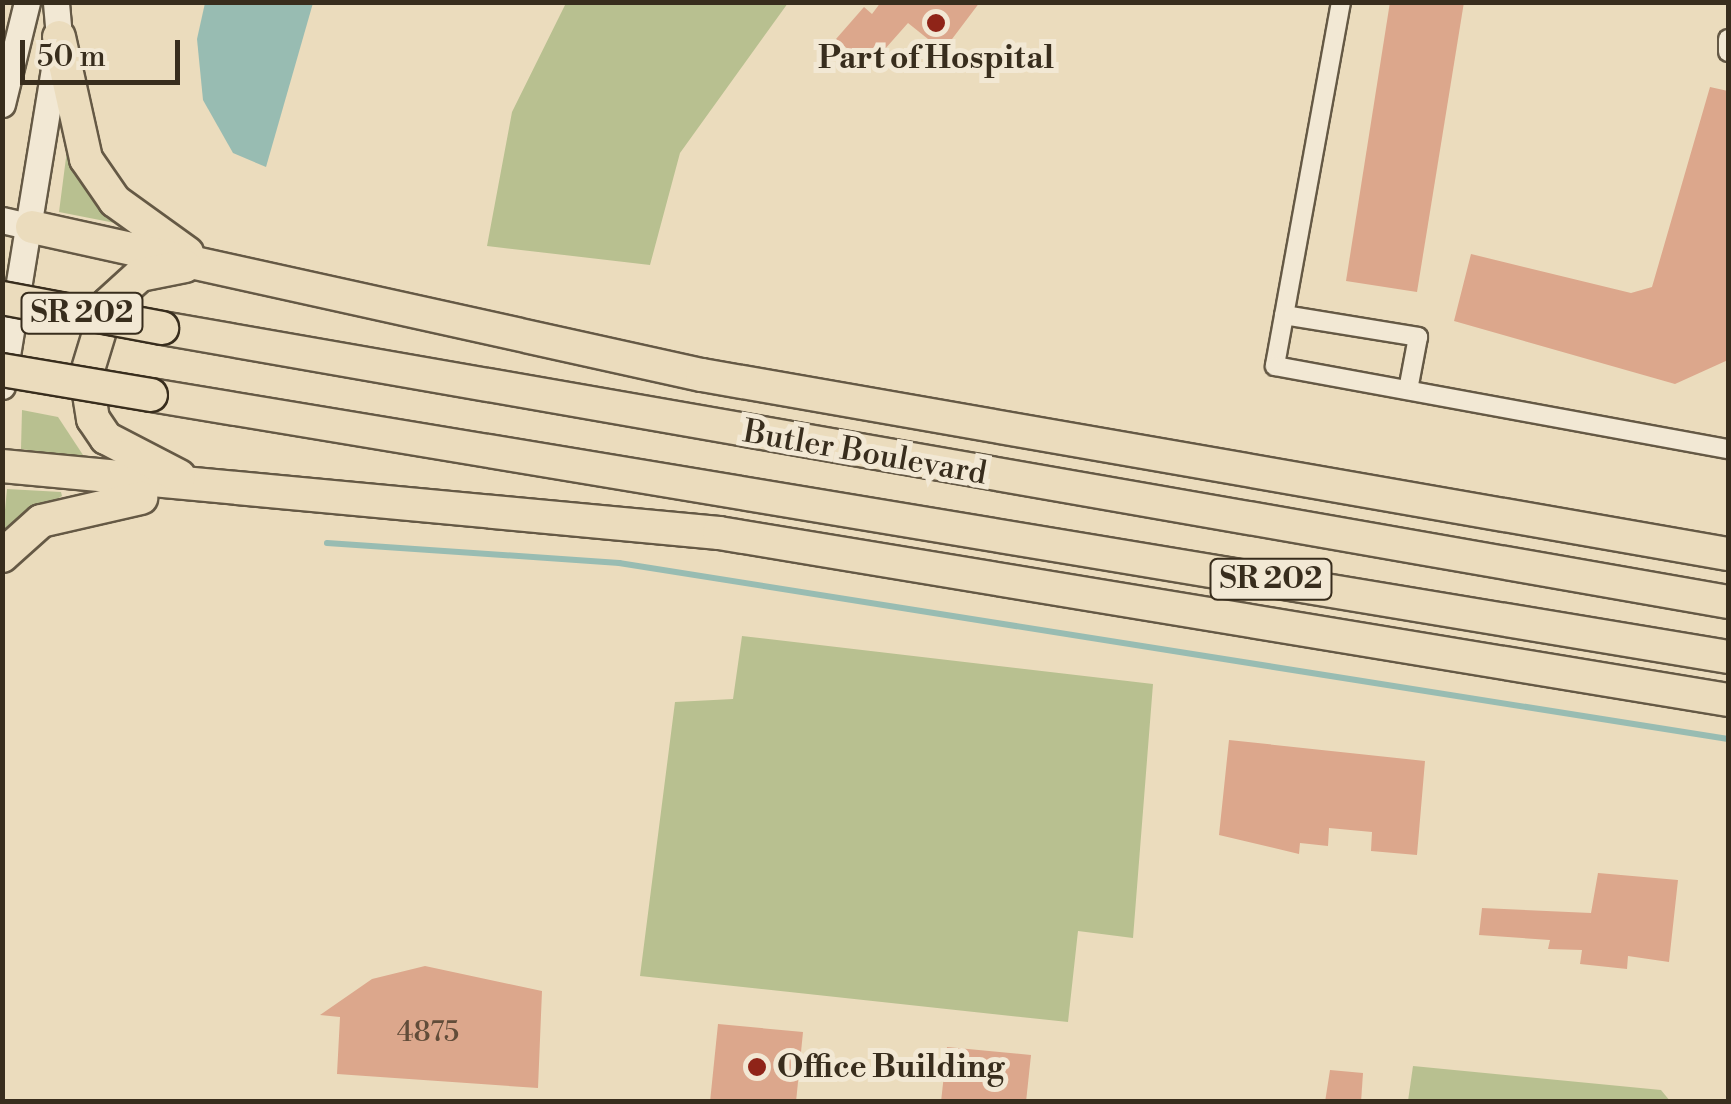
<!DOCTYPE html>
<style>
body{margin:0}
#map{position:relative;width:1731px;height:1104px;overflow:hidden;background:#ebdcbd;font-family:"Libre Bodoni",serif}
div>[style]{position:absolute}
.green>*{inset:0;background:#b8c090}
.water>*{inset:0;background:#98bcb2}
.stream>*{height:6px;margin:-3px;padding:0 3px;transform-origin:3px;border-radius:3px;background:#98bcb2}
.building>*{inset:0;background:#dca78c}
.roads{filter:drop-shadow(2px 0 #655945) drop-shadow(-2px 0 #655945) drop-shadow(0 2px #655945) drop-shadow(0 -2px #655945)}
.minor>*{height:18px;margin:-9px;padding:0 9px;transform-origin:9px;border-radius:9px;background:#f2e8d4}
.secondary>*{height:25px;margin:-12.5px;padding:0 12.5px;transform-origin:12.5px;border-radius:12.5px;background:#f2e8d4}
.motorway>*{height:32px;margin:-16px;padding:0 16px;transform-origin:16px;border-radius:16px;background:#ebdcbd}
.bridges{filter:drop-shadow(2px 0 #382d1d) drop-shadow(-2px 0 #382d1d) drop-shadow(0 2px #382d1d) drop-shadow(0 -2px #382d1d)}
.motorway-bridge>*{height:32px;margin:-16px;padding:0 16px;transform-origin:16px;border-radius:16px;background:#ebdcbd}
.dots>*{width:28px;height:28px;translate:-50% -50%;box-sizing:border-box;border:5px solid #f2e8d4;border-radius:50%}
span{translate:-50% -50%;white-space:nowrap;text-align:center;line-height:1.15;-webkit-text-stroke:10px #f2e8d4;paint-order:stroke}
.number-label{font-size:28px;color:#614c39}
.number-label span{-webkit-text-stroke-width:0}
.shield-label span{padding:2px 8px;background:#f2e8d4;border:2px solid;border-radius:8px;-webkit-text-stroke-width:0}
.shield-label{font-size:30px;color:#382d1d;font-weight:700}
.poi-label{font-size:32px;color:#382d1d;font-weight:700}
.left{translate:0 -50%;text-align:left}
.street-label{font-size:32px;color:#382d1d}
.frame{position:absolute;inset:0;border:5px solid #382d1d;pointer-events:none}
.scale{position:absolute;left:20px;top:40px;width:160px;height:45px;box-sizing:border-box;border:5px solid #382d1d;border-top:0;padding-left:12px;font-size:30px;line-height:35px;white-space:nowrap;color:#382d1d;-webkit-text-stroke:8px #f2e8d4;paint-order:stroke}
</style>
<div id="map">
<div class="green">
<div style="clip-path:polygon(566px 3px,788px 3px,680px 153px,650px 265px,487px 246px,512px 112px)"></div>
<div style="clip-path:polygon(67px 150px,95px 197px,115px 223px,59px 212px)"></div>
<div style="clip-path:polygon(22px 410px,58px 417px,85px 458px,21px 449px)"></div>
<div style="clip-path:polygon(7px 489px,61px 492px,62px 496px,3px 531px)"></div>
<div style="clip-path:polygon(742px 636px,1153px 684px,1133px 938px,1078px 931px,1068px 1022px,640px 976px,675px 702px,733px 699px)"></div>
<div style="clip-path:polygon(1413px 1066px,1661px 1090px,1670px 1101px,1408px 1101px)"></div>
</div>
<div class="water">
<div style="clip-path:polygon(205px 3px,313px 3px,266px 167px,233px 153px,203px 100px,197px 39px)"></div>
</div>
<div class="stream">
<div style="left:327px;top:543px;width:293px;rotate:3.9deg"></div>
<div style="left:619px;top:563px;width:1123px;rotate:9.02deg"></div>
</div>
<div class="building">
<div style="clip-path:polygon(881px 2px,980px 2px,943px 51px,908px 23px,869px 67px,836px 39px,864px 7px,872px 14px)"></div>
<div style="clip-path:polygon(1390px 2px,1464px 2px,1417px 292px,1346px 281px)"></div>
<div style="clip-path:polygon(1710px 87px,1728px 91px,1728px 360px,1675px 384px,1454px 321px,1471px 254px,1631px 293px,1652px 287px)"></div>
<div style="clip-path:polygon(1229px 740px,1425px 761px,1417px 855px,1371px 851px,1372px 832px,1329px 828px,1328px 846px,1300px 843px,1299px 854px,1219px 835px)"></div>
<div style="clip-path:polygon(1598px 873px,1678px 880px,1669px 962px,1628px 956px,1627px 969px,1580px 964px,1582px 950px,1548px 949px,1550px 940px,1479px 935px,1482px 908px,1591px 913px)"></div>
<div style="clip-path:polygon(425px 966px,542px 991px,538px 1088px,337px 1074px,340px 1017px,320px 1015px,372px 979px)"></div>
<div style="clip-path:polygon(718px 1024px,803px 1032px,796px 1102px,710px 1102px)"></div>
<div style="clip-path:polygon(947px 1047px,1031px 1055px,1026px 1102px,941px 1102px)"></div>
<div style="clip-path:polygon(1330px 1070px,1363px 1073px,1361px 1102px,1325px 1102px)"></div>
</div>
<div class="roads">
<div class="minor">
<div style="left:1341px;top:2px;width:370px;rotate:100.3deg"></div>
<div style="left:1275px;top:366px;width:461px;rotate:10.4deg"></div>
<div style="left:1728px;top:39px;width:13px;rotate:90deg"></div>
<div style="left:1284px;top:315px;width:136px;rotate:9.3deg"></div>
<div style="left:1418px;top:337px;width:54px;rotate:100.7deg"></div>
</div>
<div class="secondary">
<div style="left:2px;top:104px;width:105px;rotate:-76.2deg"></div>
<div style="left:2px;top:220px;width:31px;rotate:13deg"></div>
<div style="left:2px;top:386px;width:354px;rotate:-80.7deg"></div>
<div style="left:59px;top:37px;width:35px;rotate:-95deg"></div>
</div>
<div class="motorway">
<div style="left:59px;top:37px;width:125px;rotate:77.5deg"></div>
<div style="left:86px;top:159px;width:51px;rotate:55.4deg"></div>
<div style="left:115px;top:201px;width:89px;rotate:35.8deg"></div>
<div style="left:32px;top:227px;width:686px;rotate:12.46deg"></div>
<div style="left:702px;top:375px;width:1041px;rotate:9.9deg"></div>
<div style="left:162px;top:328px;width:1590px;rotate:9.92deg"></div>
<div style="left:151px;top:395px;width:1599px;rotate:9.43deg"></div>
<div style="left:2px;top:466px;width:720px;rotate:5.34deg"></div>
<div style="left:719px;top:533px;width:1023px;rotate:9.4deg"></div>
<div style="left:179px;top:476px;width:82px;rotate:-152.5deg"></div>
<div style="left:106px;top:438px;width:23px;rotate:-124deg"></div>
<div style="left:93px;top:419px;width:44px;rotate:-99.2deg"></div>
<div style="left:86px;top:376px;width:75px;rotate:-73deg"></div>
<div style="left:108px;top:304px;width:43px;rotate:-42.2deg"></div>
<div style="left:140px;top:275px;width:46px;rotate:-11.3deg"></div>
<div style="left:2px;top:556px;width:52px;rotate:-41.9deg"></div>
<div style="left:41px;top:521px;width:103px;rotate:-13deg"></div>
</div>
</div>
<div class="bridges">
<div class="motorway-bridge">
<div style="left:2px;top:298px;width:163px;rotate:10.6deg"></div>
<div style="left:2px;top:370px;width:151px;rotate:9.5deg"></div>
</div>
</div>
<div class="dots">
<div style="left:936px;top:23px;background:#8f2418"></div>
<div style="left:757px;top:1067px;background:#8f2418"></div>
</div>
<div class="number-label">
<span style="left:428px;top:1033px">4875</span>
</div>
<div class="shield-label">
<span style="left:82px;top:313px">SR 202</span>
<span style="left:1271px;top:579px">SR 202</span>
</div>
<div class="poi-label">
<span style="left:936px;top:58px">Part of Hospital</span>
<span class="left" style="left:777px;top:1067px">Office Building</span>
</div>
<div class="street-label">
<span style="left:865px;top:453px;rotate:10deg">Butler Boulevard</span>
</div>
<div class="frame"></div>
<div class="scale">50 m</div>
</div>
